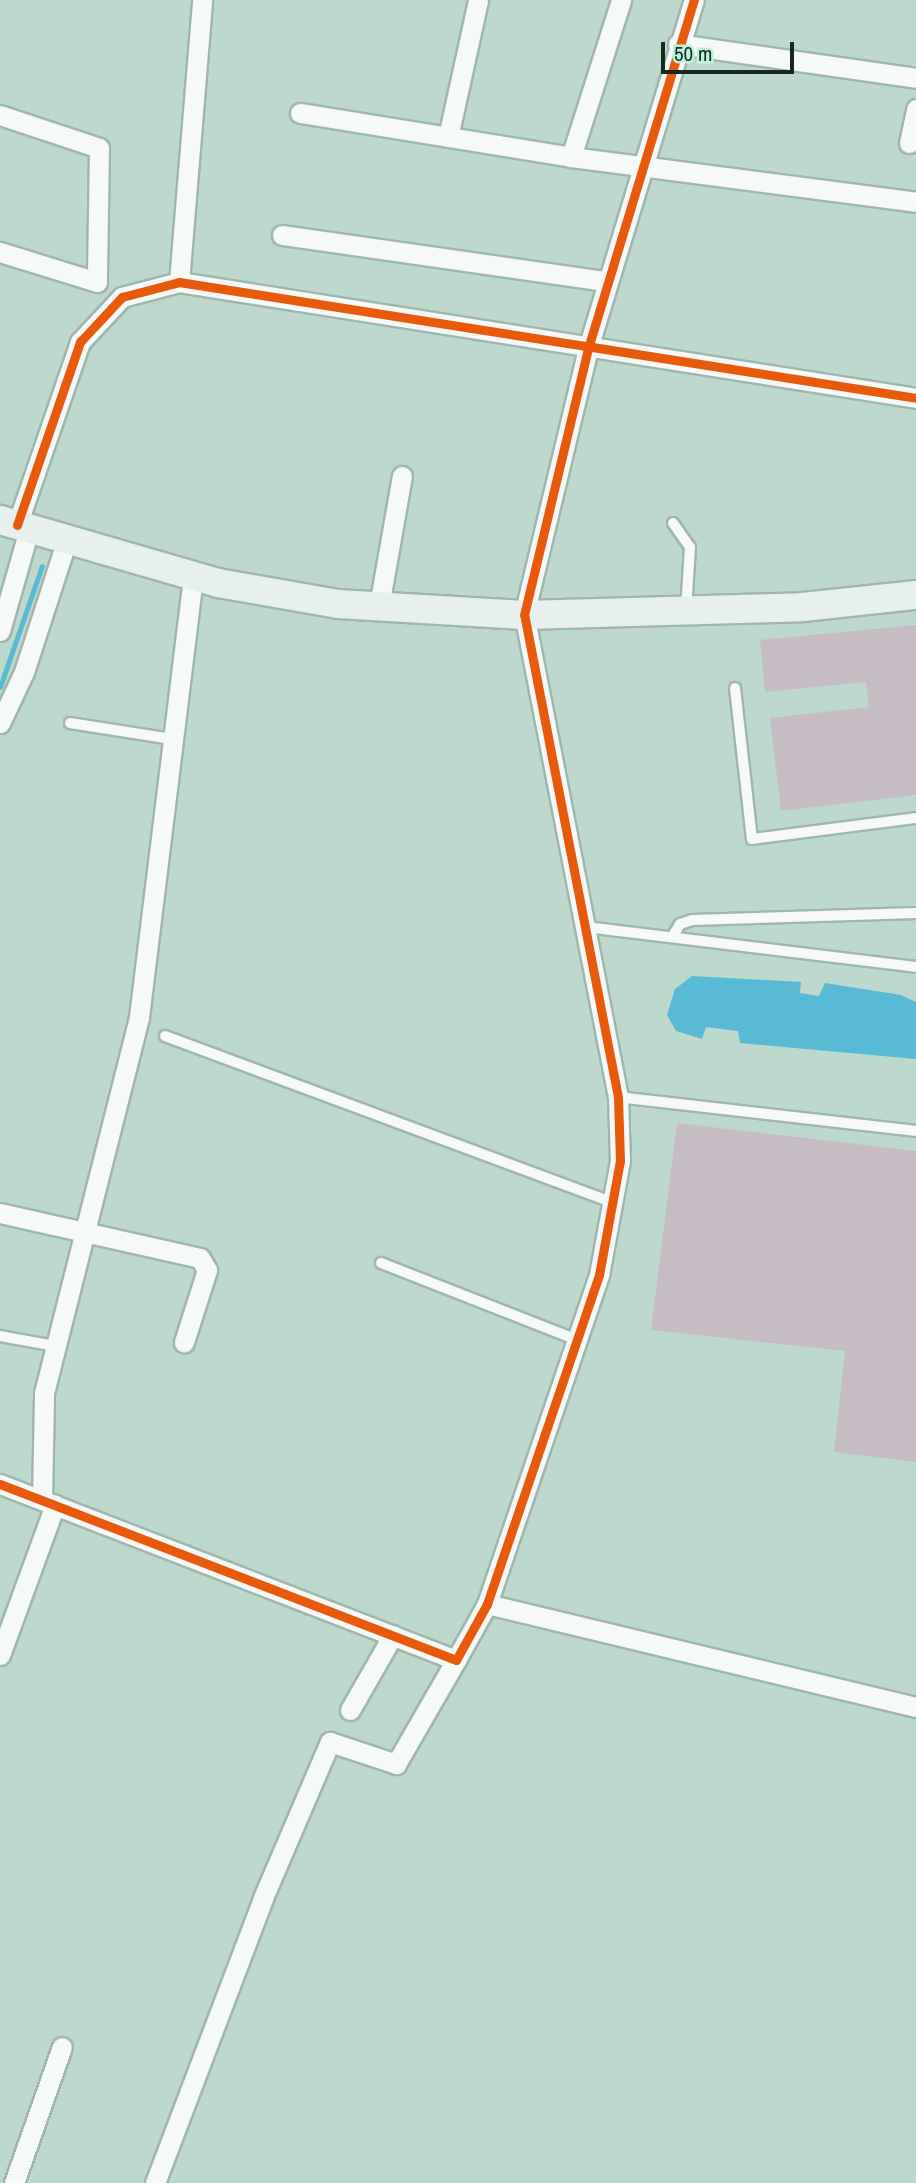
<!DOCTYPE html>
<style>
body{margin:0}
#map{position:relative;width:916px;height:2183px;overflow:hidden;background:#bdd8cc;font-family:"Archivo Narrow",sans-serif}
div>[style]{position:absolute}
.water>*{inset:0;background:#58bad4}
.stream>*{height:5px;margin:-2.5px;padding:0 2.5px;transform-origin:2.5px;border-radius:2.5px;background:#58bad4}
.building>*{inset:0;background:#c6bdc4}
.roads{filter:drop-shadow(2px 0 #a0b6ad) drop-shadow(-2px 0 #a0b6ad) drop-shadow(0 2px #a0b6ad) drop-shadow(0 -2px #a0b6ad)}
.service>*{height:10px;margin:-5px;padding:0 5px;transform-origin:5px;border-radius:5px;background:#f5f9f7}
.minor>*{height:19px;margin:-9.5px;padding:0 9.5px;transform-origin:9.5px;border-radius:9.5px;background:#f5f9f7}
.secondary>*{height:28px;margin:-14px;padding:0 14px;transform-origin:14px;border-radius:14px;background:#e7f0ec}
.cycleway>*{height:9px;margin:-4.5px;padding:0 4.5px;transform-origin:4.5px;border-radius:4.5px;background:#e8590c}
span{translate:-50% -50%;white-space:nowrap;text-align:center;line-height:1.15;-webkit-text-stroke:7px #bef2da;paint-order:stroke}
.scale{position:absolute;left:661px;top:42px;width:133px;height:32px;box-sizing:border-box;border:4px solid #152921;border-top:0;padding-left:9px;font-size:21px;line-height:24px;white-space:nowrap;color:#152921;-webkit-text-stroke:5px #bef2da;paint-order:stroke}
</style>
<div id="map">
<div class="water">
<div style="clip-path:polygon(692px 976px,801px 982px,800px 993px,819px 996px,825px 983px,901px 995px,916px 1002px,916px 1059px,740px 1043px,738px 1031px,706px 1027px,702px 1039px,676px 1031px,667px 1015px,675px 989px)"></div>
</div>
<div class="stream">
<div style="left:0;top:687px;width:128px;rotate:-70.9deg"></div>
</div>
<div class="building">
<div style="clip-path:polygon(916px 625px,916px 795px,781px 811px,770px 718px,869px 707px,866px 682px,765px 692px,760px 640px)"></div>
<div style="clip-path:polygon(677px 1123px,916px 1151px,916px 1462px,834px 1452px,845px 1351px,651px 1330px)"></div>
</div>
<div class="roads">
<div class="service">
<div style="left:673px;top:523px;width:29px;rotate:55deg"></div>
<div style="left:690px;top:547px;width:63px;rotate:93.6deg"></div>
<div style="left:735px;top:688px;width:152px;rotate:83.6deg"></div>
<div style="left:752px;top:839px;width:165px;rotate:-7.3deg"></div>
<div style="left:70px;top:723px;width:103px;rotate:8.9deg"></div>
<div style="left:586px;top:927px;width:332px;rotate:6.9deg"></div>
<div style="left:672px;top:937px;width:15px;rotate:-58deg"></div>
<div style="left:680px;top:924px;width:13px;rotate:-18deg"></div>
<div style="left:692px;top:920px;width:224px;rotate:-1.8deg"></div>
<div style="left:165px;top:1036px;width:478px;rotate:20.4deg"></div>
<div style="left:618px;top:1097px;width:300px;rotate:6.5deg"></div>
<div style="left:381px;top:1263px;width:211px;rotate:21.4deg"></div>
<div style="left:0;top:1336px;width:56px;rotate:10.3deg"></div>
</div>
<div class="minor">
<div style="left:678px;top:44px;width:240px;rotate:8.1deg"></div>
<div style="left:300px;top:113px;width:275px;rotate:9.2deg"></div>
<div style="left:571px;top:157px;width:348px;rotate:7.4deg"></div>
<div style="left:0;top:115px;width:104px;rotate:18.4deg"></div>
<div style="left:99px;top:148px;width:134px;rotate:90.9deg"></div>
<div style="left:97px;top:282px;width:102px;rotate:-162.8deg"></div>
<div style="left:448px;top:137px;width:140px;rotate:-77.6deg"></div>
<div style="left:909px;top:143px;width:35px;rotate:-78deg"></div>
<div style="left:571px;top:157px;width:165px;rotate:-72.3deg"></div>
<div style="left:282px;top:235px;width:328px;rotate:8.1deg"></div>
<div style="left:179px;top:282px;width:283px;rotate:-85.3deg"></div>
<div style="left:17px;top:525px;width:194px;rotate:-71deg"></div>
<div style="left:80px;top:342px;width:62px;rotate:-47deg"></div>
<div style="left:122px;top:297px;width:59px;rotate:-14.7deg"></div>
<div style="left:179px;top:282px;width:746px;rotate:8.94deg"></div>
<div style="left:379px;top:606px;width:132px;rotate:-80deg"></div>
<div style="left:0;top:631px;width:106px;rotate:-74.1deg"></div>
<div style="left:0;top:723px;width:56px;rotate:-64.8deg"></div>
<div style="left:24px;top:672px;width:139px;rotate:-72deg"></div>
<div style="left:0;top:1213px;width:205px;rotate:12.7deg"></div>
<div style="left:200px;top:1258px;width:14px;rotate:60deg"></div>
<div style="left:207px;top:1270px;width:76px;rotate:107.7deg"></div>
<div style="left:0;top:1484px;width:489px;rotate:21.1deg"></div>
<div style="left:456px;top:1660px;width:64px;rotate:-61deg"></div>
<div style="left:487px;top:1604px;width:348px;rotate:-71.2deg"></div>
<div style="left:599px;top:1275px;width:116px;rotate:-79.6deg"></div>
<div style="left:620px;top:1161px;width:64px;rotate:-91.8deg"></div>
<div style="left:618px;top:1097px;width:491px;rotate:-101deg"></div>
<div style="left:524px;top:615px;width:278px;rotate:-76.5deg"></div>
<div style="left:589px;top:345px;width:361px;rotate:-73.1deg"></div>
<div style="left:42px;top:1500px;width:107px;rotate:-88.9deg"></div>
<div style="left:44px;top:1393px;width:388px;rotate:-75.8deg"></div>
<div style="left:139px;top:1017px;width:445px;rotate:-83deg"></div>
<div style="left:487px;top:1604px;width:441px;rotate:13.5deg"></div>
<div style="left:0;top:1655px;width:160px;rotate:-69.9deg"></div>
<div style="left:350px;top:1710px;width:86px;rotate:-60.2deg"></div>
<div style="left:14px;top:2183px;width:144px;rotate:-70.6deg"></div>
<div style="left:155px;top:2183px;width:305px;rotate:-69.2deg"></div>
<div style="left:263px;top:1898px;width:170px;rotate:-66.8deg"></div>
<div style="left:330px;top:1742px;width:70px;rotate:18.4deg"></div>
<div style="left:396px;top:1764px;width:120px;rotate:-60deg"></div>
</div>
<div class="secondary">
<div style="left:0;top:520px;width:227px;rotate:16.1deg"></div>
<div style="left:218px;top:583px;width:122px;rotate:9.9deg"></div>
<div style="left:338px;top:604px;width:186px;rotate:3.4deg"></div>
<div style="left:524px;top:615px;width:279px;rotate:-1.6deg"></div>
<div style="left:803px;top:607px;width:114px;rotate:-6.1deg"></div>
</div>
</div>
<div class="cycleway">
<div style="left:17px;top:525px;width:194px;rotate:-71deg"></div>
<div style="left:80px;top:342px;width:62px;rotate:-47deg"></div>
<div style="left:122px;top:297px;width:59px;rotate:-14.7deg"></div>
<div style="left:179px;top:282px;width:746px;rotate:8.94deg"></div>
<div style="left:0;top:1484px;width:489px;rotate:21.1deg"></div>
<div style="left:456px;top:1660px;width:64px;rotate:-61deg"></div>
<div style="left:487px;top:1604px;width:348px;rotate:-71.2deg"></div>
<div style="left:599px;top:1275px;width:116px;rotate:-79.6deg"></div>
<div style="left:620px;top:1161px;width:64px;rotate:-91.8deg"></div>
<div style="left:618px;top:1097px;width:491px;rotate:-101deg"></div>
<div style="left:524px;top:615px;width:278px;rotate:-76.5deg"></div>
<div style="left:589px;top:345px;width:361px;rotate:-73.1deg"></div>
</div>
<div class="scale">50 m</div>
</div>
